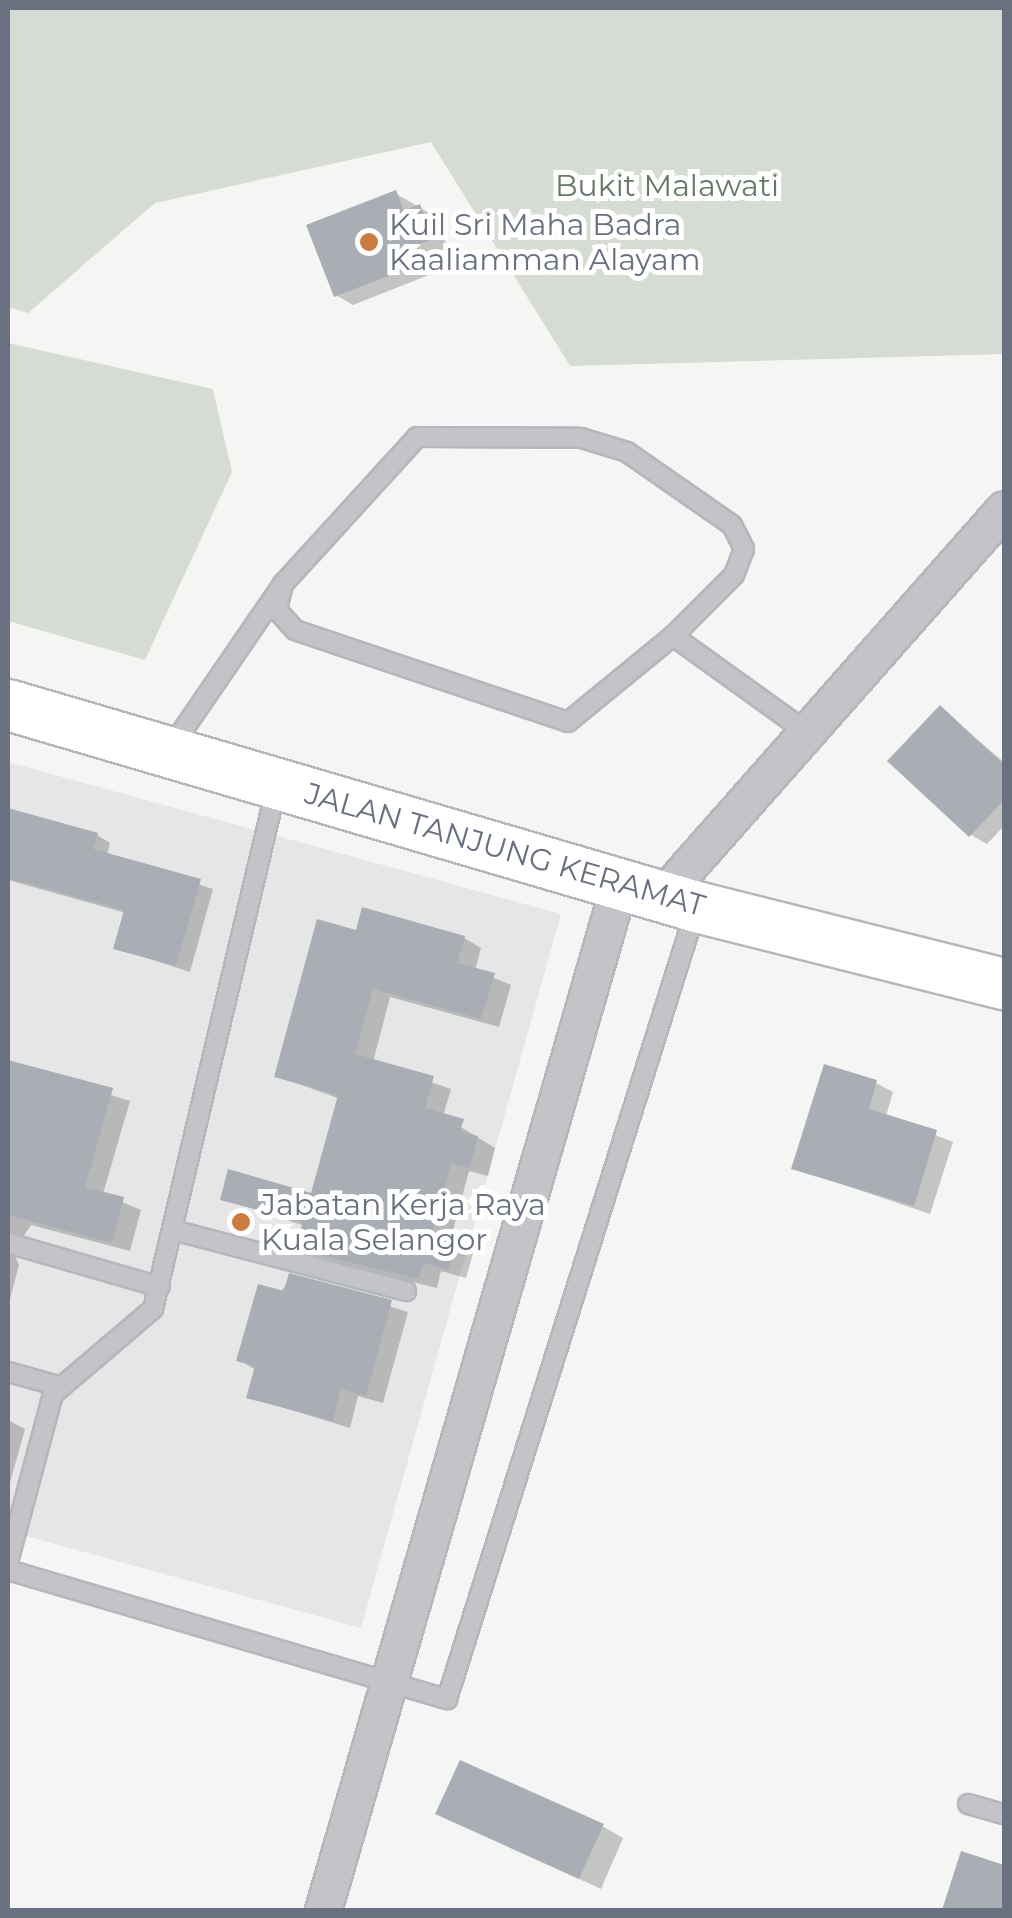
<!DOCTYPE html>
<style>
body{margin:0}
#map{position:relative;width:1012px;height:1918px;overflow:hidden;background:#f5f6f3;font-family:Montserrat,sans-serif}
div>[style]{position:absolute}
.built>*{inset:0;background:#e6e6e6}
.green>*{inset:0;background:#d6dcd4}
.shadow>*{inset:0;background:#0003}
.building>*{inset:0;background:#a9adb4}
.roads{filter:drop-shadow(2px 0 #b4b7bc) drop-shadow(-2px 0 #b4b7bc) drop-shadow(0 2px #b4b7bc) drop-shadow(0 -2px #b4b7bc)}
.lane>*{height:18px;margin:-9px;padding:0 9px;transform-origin:9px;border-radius:9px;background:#c2c4c7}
.street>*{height:35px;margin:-17.5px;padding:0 17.5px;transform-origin:17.5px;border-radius:17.5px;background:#c2c4c7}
.secondary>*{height:50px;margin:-25px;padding:0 25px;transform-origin:25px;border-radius:25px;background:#fff}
.dots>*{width:28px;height:28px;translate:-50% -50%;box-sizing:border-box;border:5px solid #fff;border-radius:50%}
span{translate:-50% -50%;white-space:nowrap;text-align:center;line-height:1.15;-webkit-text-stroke:10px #fff;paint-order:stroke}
.park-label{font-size:30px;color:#667866}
.poi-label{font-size:30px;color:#697180}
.left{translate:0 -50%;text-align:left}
.street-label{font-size:30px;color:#697180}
.frame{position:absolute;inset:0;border:10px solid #697180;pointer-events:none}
</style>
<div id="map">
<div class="built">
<div style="clip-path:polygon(8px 762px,561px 914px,361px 1628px,8px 1531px)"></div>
</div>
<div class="green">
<div style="clip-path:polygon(8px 8px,1004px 8px,1004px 354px,570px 366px,431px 142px,155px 203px,28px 313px,8px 307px)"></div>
<div style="clip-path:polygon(8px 343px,213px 389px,232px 472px,145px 660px,8px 621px)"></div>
</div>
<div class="shadow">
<div style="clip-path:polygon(395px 193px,436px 217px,448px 248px,432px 254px,439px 271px,353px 305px,336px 295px)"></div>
<div style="clip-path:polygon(940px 708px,1004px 762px,1004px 826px,987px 844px,971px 835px)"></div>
<div style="clip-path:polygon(8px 811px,97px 835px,110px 843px,107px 855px,213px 889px,190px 972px,116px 948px,126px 913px,8px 880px)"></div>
<div style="clip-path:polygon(358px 933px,464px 938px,481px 948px,475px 970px,511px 985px,499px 1027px,390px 997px,373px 1062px,451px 1089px,443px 1116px,495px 1148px,488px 1176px,469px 1171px,451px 1238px,474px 1250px,466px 1278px,441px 1271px,437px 1288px,316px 1258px,298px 1248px,305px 1226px,222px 1198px,313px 1196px,340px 1099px,277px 1076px)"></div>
<div style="clip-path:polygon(8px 1062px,130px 1101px,103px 1194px,141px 1210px,130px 1251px,31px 1225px,13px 1252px,19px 1265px,8px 1307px)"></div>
<div style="clip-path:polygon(876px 1083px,893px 1092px,886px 1116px,953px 1142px,930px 1214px,794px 1168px)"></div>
<div style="clip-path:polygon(291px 1276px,408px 1312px,383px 1403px,358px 1396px,350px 1428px,249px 1397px,256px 1370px,239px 1360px)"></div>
<div style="clip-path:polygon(8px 1420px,25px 1429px,8px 1490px)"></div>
<div style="clip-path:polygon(438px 1813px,602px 1826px,623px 1838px,601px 1889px)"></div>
<div style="clip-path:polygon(962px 1855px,1004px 1867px,1004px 1910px,945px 1910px)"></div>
</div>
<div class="building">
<div style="clip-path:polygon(396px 190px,404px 211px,420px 204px,433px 239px,417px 245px,424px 262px,334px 297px,306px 225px)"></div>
<div style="clip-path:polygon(940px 705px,1004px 765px,1004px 800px,969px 837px,887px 761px)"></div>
<div style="clip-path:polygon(8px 808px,98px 833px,93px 849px,201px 879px,176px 966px,113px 949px,124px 910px,8px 878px)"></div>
<div style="clip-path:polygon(362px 907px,465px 936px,457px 963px,495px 973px,481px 1019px,373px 989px,355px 1054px,434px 1076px,425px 1108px,464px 1119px,460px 1131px,478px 1136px,470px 1168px,451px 1163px,433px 1231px,458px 1237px,449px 1270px,424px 1263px,419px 1279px,295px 1249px,303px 1222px,220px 1200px,228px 1169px,311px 1193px,338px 1095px,274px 1077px,317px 919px,356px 930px)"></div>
<div style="clip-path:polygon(8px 1060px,113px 1088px,85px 1187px,124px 1197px,112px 1243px,8px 1215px)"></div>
<div style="clip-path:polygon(824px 1064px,877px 1080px,869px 1109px,937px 1130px,914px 1206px,791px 1169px)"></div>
<div style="clip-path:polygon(289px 1273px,392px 1300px,366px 1396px,341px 1389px,333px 1421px,246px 1398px,255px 1366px,236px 1361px,258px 1284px,284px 1291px)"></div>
<div style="clip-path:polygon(460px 1760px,604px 1824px,579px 1879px,435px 1814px)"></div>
<div style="clip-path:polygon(961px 1851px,1004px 1865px,1004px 1910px,942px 1910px)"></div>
</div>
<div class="roads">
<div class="lane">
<div style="left:673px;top:636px;width:163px;rotate:35.7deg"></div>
<div style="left:170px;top:749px;width:200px;rotate:-55.6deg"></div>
<div style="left:283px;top:584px;width:199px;rotate:-47.6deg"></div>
<div style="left:417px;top:437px;width:164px;rotate:0.3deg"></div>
<div style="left:581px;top:438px;width:48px;rotate:16.9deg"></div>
<div style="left:627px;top:452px;width:128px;rotate:34.8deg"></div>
<div style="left:732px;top:525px;width:27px;rotate:63deg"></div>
<div style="left:744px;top:549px;width:28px;rotate:111deg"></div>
<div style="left:734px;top:575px;width:86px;rotate:135deg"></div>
<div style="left:673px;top:636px;width:136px;rotate:140.7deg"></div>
<div style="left:568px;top:722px;width:288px;rotate:-161.4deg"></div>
<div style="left:295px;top:630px;width:27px;rotate:-132deg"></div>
<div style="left:277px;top:610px;width:27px;rotate:-77deg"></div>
<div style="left:173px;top:1230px;width:241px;rotate:14.7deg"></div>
<div style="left:8px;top:1243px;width:158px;rotate:16.1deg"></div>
<div style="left:8px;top:1372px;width:53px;rotate:15.4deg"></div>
<div style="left:8px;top:1562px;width:174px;rotate:-75deg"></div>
<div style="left:53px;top:1394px;width:131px;rotate:-40.4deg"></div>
<div style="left:153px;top:1309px;width:534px;rotate:-76.69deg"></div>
<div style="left:8px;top:1570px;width:458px;rotate:16.4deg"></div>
<div style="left:447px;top:1699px;width:825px;rotate:-72.51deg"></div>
<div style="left:968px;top:1804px;width:37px;rotate:16deg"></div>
</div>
<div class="street">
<div style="left:662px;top:896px;width:516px;rotate:-48.53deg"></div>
<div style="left:323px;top:1910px;width:1070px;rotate:-73.89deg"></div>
</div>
<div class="secondary">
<div style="left:8px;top:705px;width:718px;rotate:16.34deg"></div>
<div style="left:697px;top:907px;width:317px;rotate:14.1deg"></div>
</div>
</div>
<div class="dots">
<div style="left:369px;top:242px;background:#cc7b3c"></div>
<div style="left:241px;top:1222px;background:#cc7b3c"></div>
</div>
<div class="park-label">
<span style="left:667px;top:186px">Bukit Malawati</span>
</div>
<div class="poi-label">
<span class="left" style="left:389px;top:242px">Kuil Sri Maha Badra<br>Kaaliamman Alayam</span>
<span class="left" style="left:261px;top:1222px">Jabatan Kerja Raya<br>Kuala Selangor</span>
</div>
<div class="street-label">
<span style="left:505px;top:850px;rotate:16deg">JALAN TANJUNG KERAMAT</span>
</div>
<div class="frame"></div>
</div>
